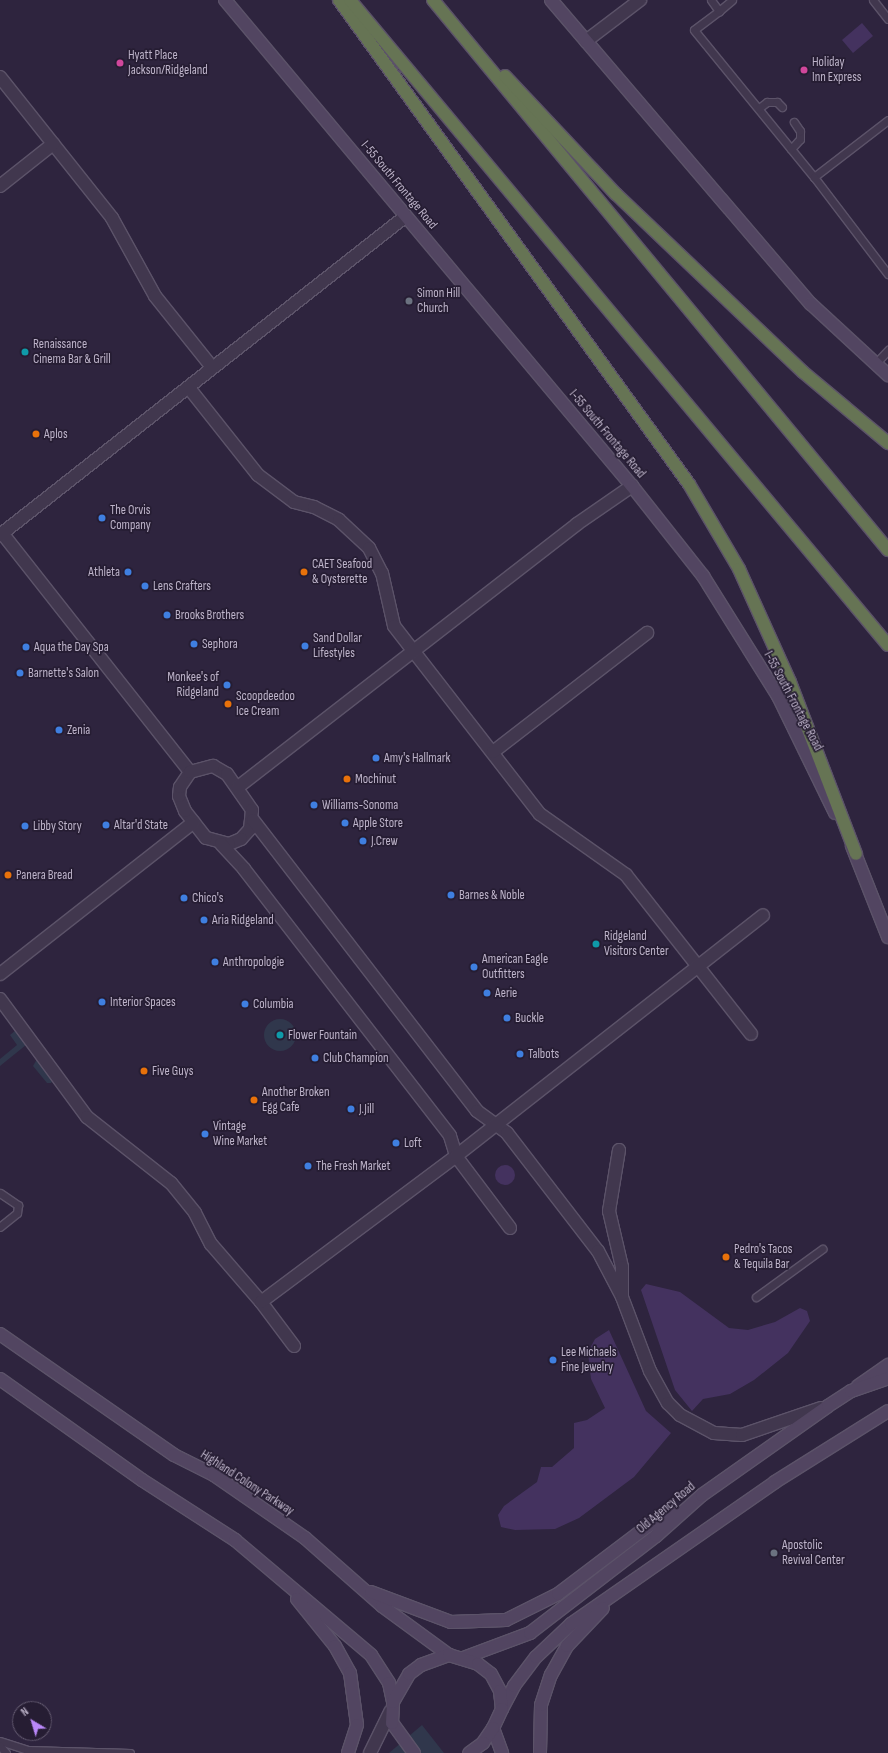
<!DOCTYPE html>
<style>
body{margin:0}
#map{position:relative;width:888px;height:1753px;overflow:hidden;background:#2e243e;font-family:"Sofia Sans Condensed",sans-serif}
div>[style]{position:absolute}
.green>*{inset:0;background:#30374c}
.round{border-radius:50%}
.water>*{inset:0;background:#44325f}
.roads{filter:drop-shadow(1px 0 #5c5369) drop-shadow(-1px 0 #5c5369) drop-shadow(0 1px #5c5369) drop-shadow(0 -1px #5c5369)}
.lane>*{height:7px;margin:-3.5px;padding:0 3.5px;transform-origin:3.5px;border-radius:3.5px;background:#41374e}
.street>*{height:12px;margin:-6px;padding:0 6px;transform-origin:6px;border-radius:6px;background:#41374e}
.secondary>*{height:12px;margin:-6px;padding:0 6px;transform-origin:6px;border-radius:6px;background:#524561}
.highway>*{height:12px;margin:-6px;padding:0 6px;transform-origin:6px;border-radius:6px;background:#667454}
.dots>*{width:11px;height:11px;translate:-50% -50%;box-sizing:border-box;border:2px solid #261d33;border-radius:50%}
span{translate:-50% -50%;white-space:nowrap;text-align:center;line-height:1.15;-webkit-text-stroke:3.5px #261d33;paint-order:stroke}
.poi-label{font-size:13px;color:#bdb3c9}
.left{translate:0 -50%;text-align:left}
.right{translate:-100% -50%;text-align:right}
.street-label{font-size:13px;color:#bdb3c9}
.north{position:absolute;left:12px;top:1701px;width:40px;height:40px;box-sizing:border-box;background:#261d33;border:1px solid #62596f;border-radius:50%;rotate:322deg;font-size:11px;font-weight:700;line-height:16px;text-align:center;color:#bdb3c9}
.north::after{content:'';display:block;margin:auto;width:14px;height:18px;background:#ba88f9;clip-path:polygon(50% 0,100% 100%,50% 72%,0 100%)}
</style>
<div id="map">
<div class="green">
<div class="round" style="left:264px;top:1019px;width:32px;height:32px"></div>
<div style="clip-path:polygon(16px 1030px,26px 1045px,0 1066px,0 1059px,17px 1045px,10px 1035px)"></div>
<div style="clip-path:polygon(37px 1059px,54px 1079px,51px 1083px,47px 1083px,33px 1066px)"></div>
<div style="clip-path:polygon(422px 1725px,444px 1753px,389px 1753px)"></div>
</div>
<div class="water">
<div style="clip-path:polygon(862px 23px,873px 36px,853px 53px,842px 40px)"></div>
<div class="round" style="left:495px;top:1165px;width:20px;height:20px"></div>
<div style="clip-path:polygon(646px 1284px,680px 1292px,729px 1328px,748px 1330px,775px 1322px,800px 1308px,807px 1311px,810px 1321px,788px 1353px,754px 1380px,730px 1394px,703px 1399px,692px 1411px,675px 1390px,641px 1290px)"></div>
<div style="clip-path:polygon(609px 1330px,646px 1411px,671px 1433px,634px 1477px,579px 1518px,555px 1529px,515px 1530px,501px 1527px,498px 1515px,504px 1506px,537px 1482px,541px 1467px,552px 1467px,574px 1448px,574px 1423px,587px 1420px,605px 1408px,591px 1379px,588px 1352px,595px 1339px)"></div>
</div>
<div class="roads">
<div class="lane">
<div style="left:711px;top:0;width:14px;rotate:54deg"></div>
<div style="left:719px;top:11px;width:31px;rotate:143deg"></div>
<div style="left:694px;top:30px;width:190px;rotate:50.8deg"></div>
<div style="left:814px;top:177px;width:93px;rotate:-37.6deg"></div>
<div style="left:873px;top:0;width:24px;rotate:52deg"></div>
<div style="left:719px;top:11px;width:17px;rotate:-40deg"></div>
<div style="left:759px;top:108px;width:10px;rotate:-37deg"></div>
<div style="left:767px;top:102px;width:10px"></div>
<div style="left:777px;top:102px;width:7px;rotate:45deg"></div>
<div style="left:791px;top:149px;width:13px;rotate:-48deg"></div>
<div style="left:800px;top:139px;width:8px;rotate:-90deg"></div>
<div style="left:800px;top:131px;width:11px;rotate:-124deg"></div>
<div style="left:814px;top:177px;width:122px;rotate:52.7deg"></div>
<div style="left:876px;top:363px;width:18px;rotate:-47deg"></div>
<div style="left:0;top:1193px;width:22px;rotate:34deg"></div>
<div style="left:18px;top:1205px;width:8px;rotate:97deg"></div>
<div style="left:17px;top:1213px;width:22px;rotate:141deg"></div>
<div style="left:756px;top:1297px;width:82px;rotate:-36deg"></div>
<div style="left:0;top:1741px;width:28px;rotate:18deg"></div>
<div style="left:27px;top:1750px;width:103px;rotate:1.7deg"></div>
<div style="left:0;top:1746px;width:9px;rotate:49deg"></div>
</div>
<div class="street">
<div style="left:586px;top:41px;width:68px;rotate:-37.2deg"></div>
<div style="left:0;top:77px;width:180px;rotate:51.5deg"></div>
<div style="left:112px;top:218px;width:89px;rotate:61.1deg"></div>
<div style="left:155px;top:296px;width:90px;rotate:51.3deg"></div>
<div style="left:0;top:186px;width:68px;rotate:-38.4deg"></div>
<div style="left:189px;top:388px;width:111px;rotate:51.6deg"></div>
<div style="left:258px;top:475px;width:45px;rotate:36.9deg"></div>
<div style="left:294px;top:502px;width:21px;rotate:14deg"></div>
<div style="left:314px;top:507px;width:28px;rotate:27deg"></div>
<div style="left:339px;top:520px;width:41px;rotate:43deg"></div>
<div style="left:369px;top:548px;width:28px;rotate:63deg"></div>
<div style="left:382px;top:573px;width:54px;rotate:77.2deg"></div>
<div style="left:394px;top:626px;width:238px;rotate:52.2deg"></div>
<div style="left:540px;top:814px;width:105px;rotate:35.3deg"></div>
<div style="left:626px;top:875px;width:202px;rotate:51.8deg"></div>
<div style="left:2px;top:533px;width:304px;rotate:51.8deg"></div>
<div style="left:0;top:535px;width:516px;rotate:-38.16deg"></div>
<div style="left:493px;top:752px;width:195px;rotate:-37.7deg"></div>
<div style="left:213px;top:766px;width:16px;rotate:30deg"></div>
<div style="left:227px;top:774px;width:44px;rotate:55.2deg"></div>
<div style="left:252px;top:810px;width:19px;rotate:96deg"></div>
<div style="left:250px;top:829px;width:13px;rotate:132deg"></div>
<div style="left:241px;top:839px;width:13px;rotate:157deg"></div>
<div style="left:229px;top:844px;width:24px;rotate:-165deg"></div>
<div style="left:206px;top:838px;width:34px;rotate:-128deg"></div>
<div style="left:185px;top:811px;width:16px;rotate:-112deg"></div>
<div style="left:179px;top:796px;width:9px;rotate:-84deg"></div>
<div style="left:180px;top:787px;width:18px;rotate:-56deg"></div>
<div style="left:190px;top:772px;width:24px;rotate:-15deg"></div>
<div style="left:238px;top:787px;width:429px;rotate:-37.8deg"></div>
<div style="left:577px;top:524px;width:67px;rotate:-34.6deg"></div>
<div style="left:253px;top:820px;width:367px;rotate:52.4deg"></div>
<div style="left:477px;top:1111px;width:37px;rotate:36deg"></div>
<div style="left:507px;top:1133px;width:149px;rotate:52.4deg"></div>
<div style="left:598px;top:1251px;width:52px;rotate:62.4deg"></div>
<div style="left:622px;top:1297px;width:79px;rotate:69.3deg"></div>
<div style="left:650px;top:1371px;width:37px;rotate:61deg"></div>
<div style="left:668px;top:1403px;width:17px;rotate:45deg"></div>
<div style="left:680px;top:1415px;width:38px;rotate:28deg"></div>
<div style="left:714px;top:1433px;width:28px;rotate:4deg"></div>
<div style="left:742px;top:1435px;width:83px;rotate:-18.9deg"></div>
<div style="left:221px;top:844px;width:34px;rotate:47deg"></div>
<div style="left:244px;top:869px;width:337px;rotate:52.3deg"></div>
<div style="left:450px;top:1136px;width:21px;rotate:73deg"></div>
<div style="left:456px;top:1156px;width:90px;rotate:53.1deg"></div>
<div style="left:0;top:974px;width:246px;rotate:-38.1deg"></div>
<div style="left:0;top:999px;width:147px;rotate:53.6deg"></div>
<div style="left:87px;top:1117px;width:107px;rotate:38.2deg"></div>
<div style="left:171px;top:1183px;width:38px;rotate:51deg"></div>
<div style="left:195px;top:1213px;width:35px;rotate:63deg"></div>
<div style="left:211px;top:1244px;width:77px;rotate:49.2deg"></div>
<div style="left:261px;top:1302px;width:55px;rotate:53.1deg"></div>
<div style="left:619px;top:1150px;width:62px;rotate:99.3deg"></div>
<div style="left:609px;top:1211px;width:57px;rotate:76.9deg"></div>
<div style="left:622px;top:1267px;width:27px;rotate:90deg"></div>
<div style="left:261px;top:1302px;width:244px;rotate:-36.8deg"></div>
<div style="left:456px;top:1156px;width:390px;rotate:-38.1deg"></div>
<div style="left:370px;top:1753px;width:46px;rotate:-64deg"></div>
</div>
<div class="secondary">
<div style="left:225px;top:0;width:634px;rotate:50.06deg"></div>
<div style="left:632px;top:486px;width:115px;rotate:51.7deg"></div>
<div style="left:703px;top:576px;width:142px;rotate:58deg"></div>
<div style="left:778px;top:696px;width:130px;rotate:64deg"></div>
<div style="left:551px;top:0;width:400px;rotate:49.5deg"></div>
<div style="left:811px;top:304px;width:105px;rotate:42.7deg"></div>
<div style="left:852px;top:846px;width:98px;rotate:68.4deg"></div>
<div style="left:0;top:1334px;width:212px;rotate:34.8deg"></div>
<div style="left:174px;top:1455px;width:45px;rotate:26.6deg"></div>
<div style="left:214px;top:1475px;width:111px;rotate:34.7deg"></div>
<div style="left:305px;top:1538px;width:103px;rotate:41.4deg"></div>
<div style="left:382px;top:1606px;width:83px;rotate:36.2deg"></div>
<div style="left:0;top:1379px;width:174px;rotate:35.4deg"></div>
<div style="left:142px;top:1480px;width:111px;rotate:32.8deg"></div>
<div style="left:235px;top:1540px;width:178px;rotate:40.2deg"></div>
<div style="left:371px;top:1655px;width:33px;rotate:57deg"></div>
<div style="left:389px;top:1683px;width:19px;rotate:78deg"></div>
<div style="left:858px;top:1386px;width:37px;rotate:-35deg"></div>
<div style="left:371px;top:1592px;width:85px;rotate:20.6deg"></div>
<div style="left:451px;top:1622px;width:55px;rotate:-2.1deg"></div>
<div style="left:506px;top:1620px;width:58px;rotate:-26.6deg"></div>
<div style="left:558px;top:1594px;width:113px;rotate:-37.1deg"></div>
<div style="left:648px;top:1526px;width:28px;rotate:-26deg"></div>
<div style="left:297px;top:1599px;width:60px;rotate:51deg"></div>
<div style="left:335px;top:1646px;width:31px;rotate:61deg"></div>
<div style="left:350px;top:1673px;width:52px;rotate:82.3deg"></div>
<div style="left:357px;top:1725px;width:29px;rotate:108deg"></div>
<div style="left:463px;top:1658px;width:72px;rotate:-20.5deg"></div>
<div style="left:530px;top:1633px;width:159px;rotate:-37.6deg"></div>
<div style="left:656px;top:1536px;width:62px;rotate:-41.7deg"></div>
<div style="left:702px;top:1495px;width:154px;rotate:-35.2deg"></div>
<div style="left:828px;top:1406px;width:27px;rotate:-33deg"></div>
<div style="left:851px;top:1391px;width:39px;rotate:-19deg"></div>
<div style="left:502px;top:1709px;width:26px;rotate:-62deg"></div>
<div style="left:514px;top:1686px;width:36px;rotate:-53deg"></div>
<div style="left:536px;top:1657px;width:48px;rotate:-43.3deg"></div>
<div style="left:571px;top:1624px;width:249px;rotate:-34.8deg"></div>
<div style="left:775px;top:1482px;width:133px;rotate:-32.1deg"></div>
<div style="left:493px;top:1728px;width:27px;rotate:70deg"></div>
<div style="left:414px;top:1753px;width:37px;rotate:-126deg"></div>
<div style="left:392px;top:1723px;width:21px;rotate:-87deg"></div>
<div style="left:393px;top:1702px;width:32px;rotate:-60deg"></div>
<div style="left:409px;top:1674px;width:15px;rotate:-37deg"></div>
<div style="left:421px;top:1665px;width:30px;rotate:-20deg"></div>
<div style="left:449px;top:1655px;width:30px;rotate:17deg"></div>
<div style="left:478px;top:1664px;width:16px;rotate:38deg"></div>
<div style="left:491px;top:1674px;width:19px;rotate:62deg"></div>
<div style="left:500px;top:1691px;width:18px;rotate:84deg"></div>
<div style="left:502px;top:1709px;width:21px;rotate:115deg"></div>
<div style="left:493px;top:1728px;width:18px;rotate:124deg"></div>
<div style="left:483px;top:1743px;width:17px;rotate:144deg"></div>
<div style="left:540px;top:1753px;width:48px;rotate:-88.8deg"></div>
<div style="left:541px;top:1705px;width:32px;rotate:-72deg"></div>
<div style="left:551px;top:1675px;width:33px;rotate:-61deg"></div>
<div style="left:567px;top:1646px;width:52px;rotate:-46.5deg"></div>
</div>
<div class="highway">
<div style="left:339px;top:0;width:597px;rotate:54.13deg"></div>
<div style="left:689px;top:484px;width:99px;rotate:59.5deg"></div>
<div style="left:739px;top:569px;width:124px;rotate:65.7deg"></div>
<div style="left:790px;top:682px;width:184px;rotate:69deg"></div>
<div style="left:350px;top:0;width:840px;rotate:50.17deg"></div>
<div style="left:433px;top:0;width:714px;rotate:50.4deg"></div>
<div style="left:505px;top:76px;width:162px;rotate:46.8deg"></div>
<div style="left:616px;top:194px;width:258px;rotate:43.6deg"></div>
<div style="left:803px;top:372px;width:111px;rotate:39.9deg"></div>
</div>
</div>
<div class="dots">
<div style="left:120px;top:63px;background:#d1479c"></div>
<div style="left:804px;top:70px;background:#d1479c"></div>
<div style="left:409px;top:301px;background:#6b7280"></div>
<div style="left:25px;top:352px;background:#0f9aa8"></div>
<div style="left:36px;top:434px;background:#e8710a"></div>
<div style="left:102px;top:518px;background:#3f7fe0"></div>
<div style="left:128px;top:572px;background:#3f7fe0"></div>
<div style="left:304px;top:572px;background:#e8710a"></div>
<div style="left:145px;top:586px;background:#3f7fe0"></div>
<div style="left:167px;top:615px;background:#3f7fe0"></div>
<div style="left:194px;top:644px;background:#3f7fe0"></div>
<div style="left:305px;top:646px;background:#3f7fe0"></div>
<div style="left:26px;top:647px;background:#3f7fe0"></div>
<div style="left:20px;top:673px;background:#3f7fe0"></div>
<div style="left:227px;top:685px;background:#3f7fe0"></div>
<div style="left:228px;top:704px;background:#e8710a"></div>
<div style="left:59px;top:730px;background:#3f7fe0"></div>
<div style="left:376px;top:758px;background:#3f7fe0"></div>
<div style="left:347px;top:779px;background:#e8710a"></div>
<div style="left:314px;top:805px;background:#3f7fe0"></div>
<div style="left:345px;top:823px;background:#3f7fe0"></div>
<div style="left:106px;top:825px;background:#3f7fe0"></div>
<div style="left:25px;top:826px;background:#3f7fe0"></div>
<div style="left:363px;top:841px;background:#3f7fe0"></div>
<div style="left:8px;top:875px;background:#e8710a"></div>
<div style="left:451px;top:895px;background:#3f7fe0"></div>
<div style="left:184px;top:898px;background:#3f7fe0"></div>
<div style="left:204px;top:920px;background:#3f7fe0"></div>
<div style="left:596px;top:944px;background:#0f9aa8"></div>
<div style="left:215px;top:962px;background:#3f7fe0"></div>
<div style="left:474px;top:967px;background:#3f7fe0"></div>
<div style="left:487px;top:993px;background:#3f7fe0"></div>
<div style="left:102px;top:1002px;background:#3f7fe0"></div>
<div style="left:245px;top:1004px;background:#3f7fe0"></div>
<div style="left:507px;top:1018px;background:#3f7fe0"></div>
<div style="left:280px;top:1035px;background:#0f9aa8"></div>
<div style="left:520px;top:1054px;background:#3f7fe0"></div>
<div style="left:315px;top:1058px;background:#3f7fe0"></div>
<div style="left:144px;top:1071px;background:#e8710a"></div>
<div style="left:254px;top:1100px;background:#e8710a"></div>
<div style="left:351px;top:1109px;background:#3f7fe0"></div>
<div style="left:205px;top:1134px;background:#3f7fe0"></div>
<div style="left:396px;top:1143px;background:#3f7fe0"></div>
<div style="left:308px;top:1166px;background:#3f7fe0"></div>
<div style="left:726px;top:1257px;background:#e8710a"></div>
<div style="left:553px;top:1360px;background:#3f7fe0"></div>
<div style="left:774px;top:1553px;background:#6b7280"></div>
</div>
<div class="poi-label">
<span class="left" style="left:128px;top:63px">Hyatt Place<br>Jackson/Ridgeland</span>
<span class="left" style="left:812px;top:70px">Holiday<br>Inn Express</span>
<span class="left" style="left:417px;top:301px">Simon Hill<br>Church</span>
<span class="left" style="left:33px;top:352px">Renaissance<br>Cinema Bar &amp; Grill</span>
<span class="left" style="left:44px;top:434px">Aplos</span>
<span class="left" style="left:110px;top:518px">The Orvis<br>Company</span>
<span class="left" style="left:312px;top:572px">CAET Seafood<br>&amp; Oysterette</span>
<span class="right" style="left:120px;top:572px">Athleta</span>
<span class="left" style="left:153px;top:586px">Lens Crafters</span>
<span class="left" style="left:175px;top:615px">Brooks Brothers</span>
<span class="left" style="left:313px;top:646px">Sand Dollar<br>Lifestyles</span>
<span class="left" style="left:202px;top:644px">Sephora</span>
<span class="left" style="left:34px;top:647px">Aqua the Day Spa</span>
<span class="left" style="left:28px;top:673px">Barnette's Salon</span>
<span class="right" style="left:219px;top:685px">Monkee's of<br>Ridgeland</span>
<span class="left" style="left:236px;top:704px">Scoopdeedoo<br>Ice Cream</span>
<span class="left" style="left:67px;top:730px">Zenia</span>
<span class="left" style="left:384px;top:758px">Amy's Hallmark</span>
<span class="left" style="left:355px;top:779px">Mochinut</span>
<span class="left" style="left:322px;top:805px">Williams-Sonoma</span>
<span class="left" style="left:353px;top:823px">Apple Store</span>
<span class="left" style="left:114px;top:825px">Altar'd State</span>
<span class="left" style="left:33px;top:826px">Libby Story</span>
<span class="left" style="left:371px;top:841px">J.Crew</span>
<span class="left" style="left:16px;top:875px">Panera Bread</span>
<span class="left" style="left:459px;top:895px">Barnes &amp; Noble</span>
<span class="left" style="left:192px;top:898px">Chico's</span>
<span class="left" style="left:212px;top:920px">Aria Ridgeland</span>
<span class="left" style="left:604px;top:944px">Ridgeland<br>Visitors Center</span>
<span class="left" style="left:482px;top:967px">American Eagle<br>Outfitters</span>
<span class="left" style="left:223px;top:962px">Anthropologie</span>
<span class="left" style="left:495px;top:993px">Aerie</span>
<span class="left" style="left:110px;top:1002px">Interior Spaces</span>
<span class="left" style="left:253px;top:1004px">Columbia</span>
<span class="left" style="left:515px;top:1018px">Buckle</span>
<span class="left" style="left:288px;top:1035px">Flower Fountain</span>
<span class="left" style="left:528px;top:1054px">Talbots</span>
<span class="left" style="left:323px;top:1058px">Club Champion</span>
<span class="left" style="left:152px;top:1071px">Five Guys</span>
<span class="left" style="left:262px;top:1100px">Another Broken<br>Egg Cafe</span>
<span class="left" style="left:359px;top:1109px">J.Jill</span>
<span class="left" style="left:213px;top:1134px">Vintage<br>Wine Market</span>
<span class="left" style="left:404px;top:1143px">Loft</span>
<span class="left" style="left:316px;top:1166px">The Fresh Market</span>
<span class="left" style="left:734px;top:1257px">Pedro's Tacos<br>&amp; Tequila Bar</span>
<span class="left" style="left:561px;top:1360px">Lee Michaels<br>Fine Jewelry</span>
<span class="left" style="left:782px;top:1553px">Apostolic<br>Revival Center</span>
</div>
<div class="street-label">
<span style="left:399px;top:185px;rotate:50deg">I-55 South Frontage Road</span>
<span style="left:607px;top:434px;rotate:50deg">I-55 South Frontage Road</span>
<span style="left:793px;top:701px;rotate:62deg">I-55 South Frontage Road</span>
<span style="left:247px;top:1483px;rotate:33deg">Highland Colony Parkway</span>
<span style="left:666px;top:1508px;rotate:-40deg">Old Agency Road</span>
</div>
<div class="north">N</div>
</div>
